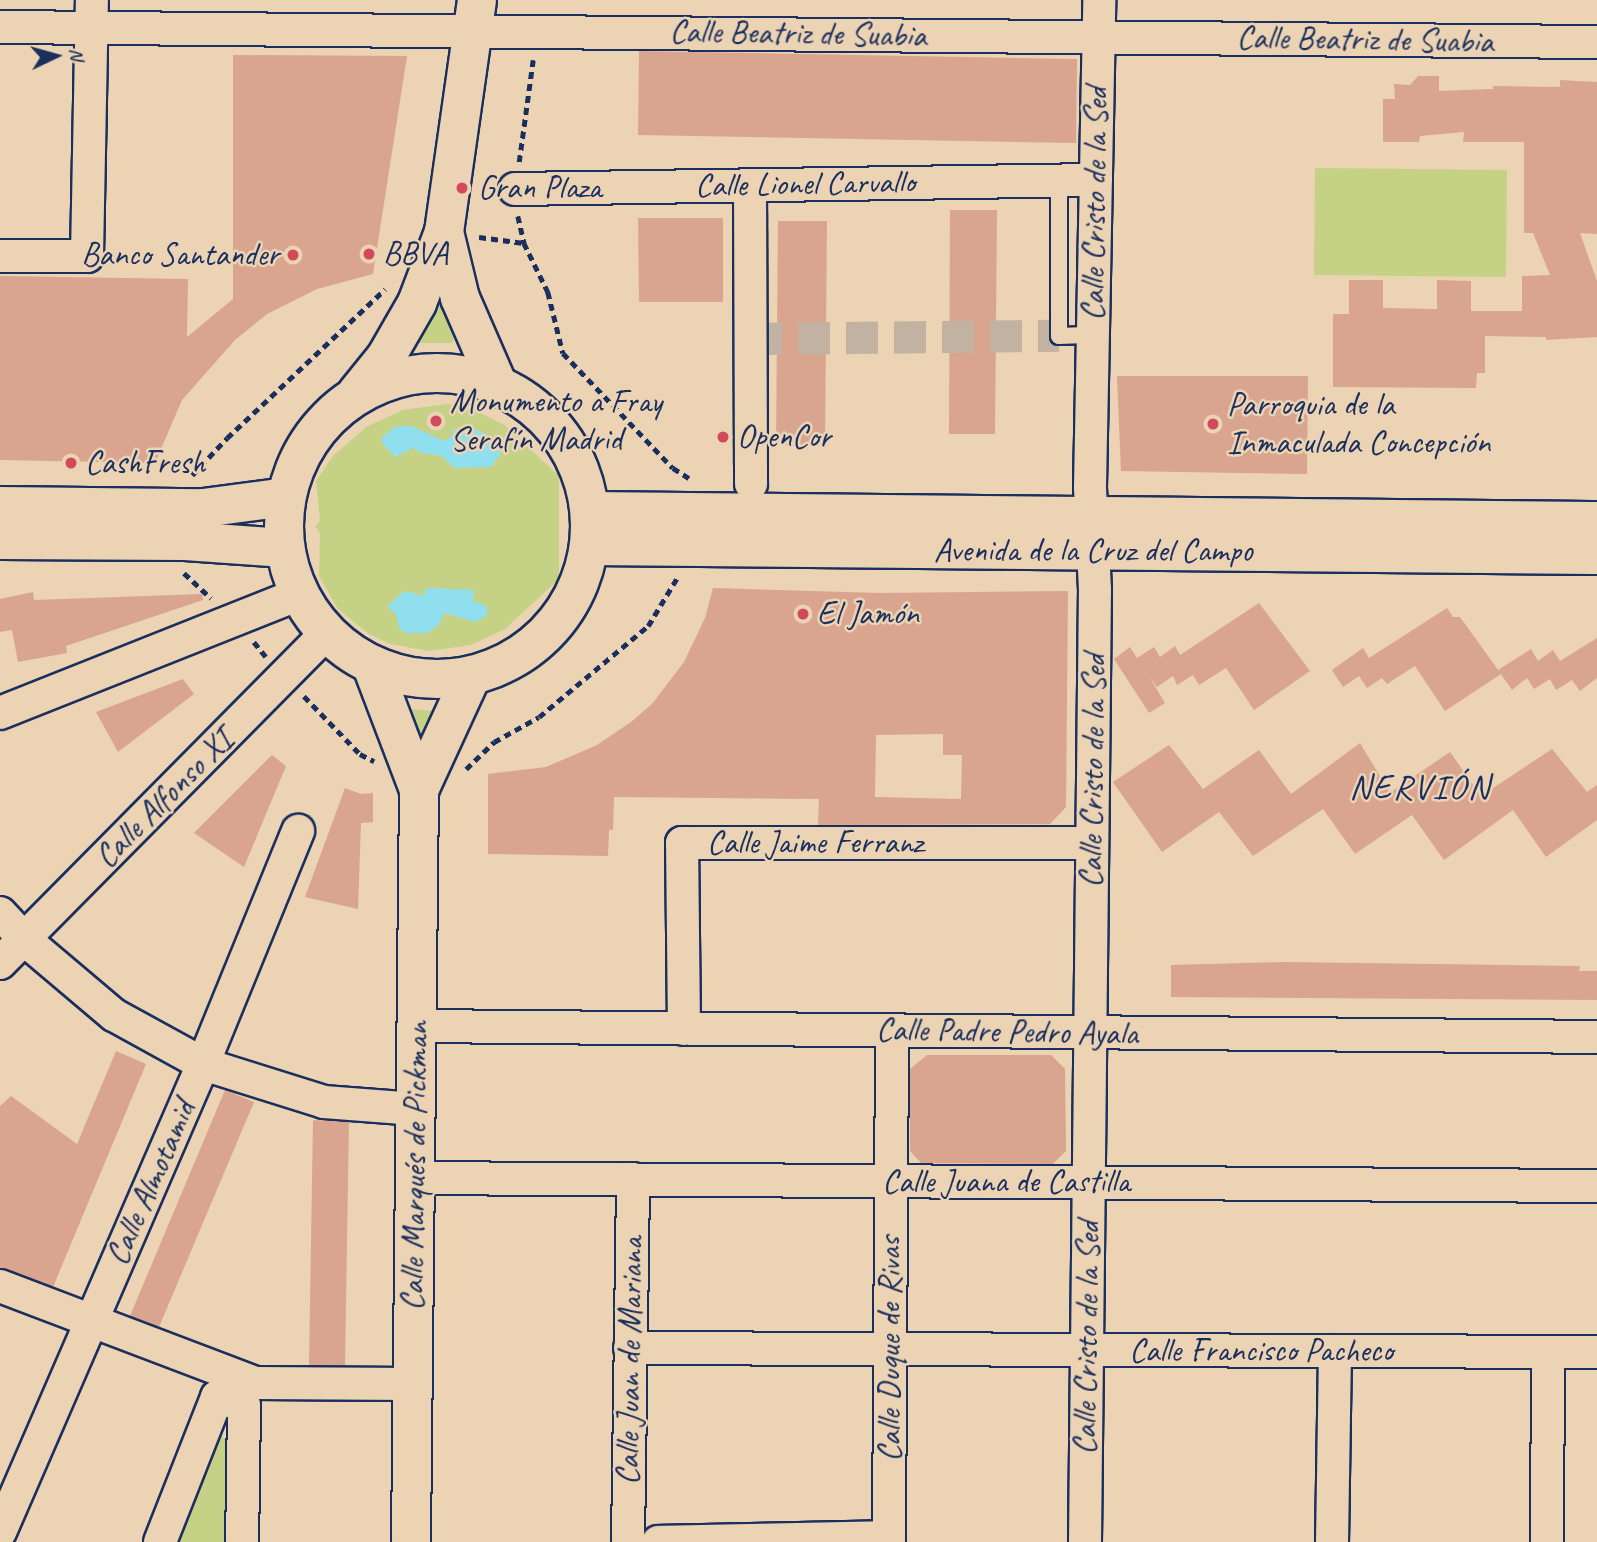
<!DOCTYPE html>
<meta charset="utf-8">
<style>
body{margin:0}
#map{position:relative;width:1597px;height:1542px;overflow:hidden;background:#ebd3b3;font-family:Caveat,sans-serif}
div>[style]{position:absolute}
.green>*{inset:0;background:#c5d285}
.water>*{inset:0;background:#90dfee}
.building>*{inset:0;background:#d9a58e}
.street-tunnel>*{height:32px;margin-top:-16px;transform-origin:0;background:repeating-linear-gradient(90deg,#c1b2a2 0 32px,transparent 0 48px)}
.path>*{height:4.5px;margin-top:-2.25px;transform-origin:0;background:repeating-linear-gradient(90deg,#1b2f5e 0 7px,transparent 0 12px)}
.roads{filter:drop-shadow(2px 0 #1b2f5e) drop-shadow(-2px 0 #1b2f5e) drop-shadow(0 2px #1b2f5e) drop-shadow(0 -2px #1b2f5e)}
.lane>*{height:16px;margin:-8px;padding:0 8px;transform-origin:8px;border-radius:8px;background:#ebd3b3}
.street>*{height:32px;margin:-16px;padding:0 16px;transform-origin:16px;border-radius:16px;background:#ebd3b3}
.secondary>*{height:38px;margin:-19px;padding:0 19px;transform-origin:19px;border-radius:19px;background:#ebd3b3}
.primary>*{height:38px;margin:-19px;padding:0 19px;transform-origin:19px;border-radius:19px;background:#ebd3b3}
.primary>.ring{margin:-19px;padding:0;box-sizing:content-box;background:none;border:38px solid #ebd3b3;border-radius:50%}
.dots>*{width:19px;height:19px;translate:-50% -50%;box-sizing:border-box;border:4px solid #ebd3b3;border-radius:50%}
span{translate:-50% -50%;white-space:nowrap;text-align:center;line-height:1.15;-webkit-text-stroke:5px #ebd3b3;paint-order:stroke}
.street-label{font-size:33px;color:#1b2f5e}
.poi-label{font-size:33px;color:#1b2f5e}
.left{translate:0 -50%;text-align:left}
.right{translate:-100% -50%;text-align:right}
.neighbourhood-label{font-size:35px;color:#1b2f5e;letter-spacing:2px}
.north{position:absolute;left:21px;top:21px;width:70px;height:70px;-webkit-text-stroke:5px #ebd3b3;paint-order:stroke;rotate:85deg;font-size:19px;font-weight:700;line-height:28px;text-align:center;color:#1b2f5e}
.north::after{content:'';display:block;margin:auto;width:24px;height:32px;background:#1b2f5e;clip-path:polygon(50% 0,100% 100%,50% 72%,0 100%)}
</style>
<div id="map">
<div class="green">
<div style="clip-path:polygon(1315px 168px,1507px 170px,1506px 277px,1314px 275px)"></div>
<div style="clip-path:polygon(440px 286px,454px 340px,452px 343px,419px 343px,418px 339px)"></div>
<div style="clip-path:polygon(447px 404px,469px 407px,506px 426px,559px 476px,559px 579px,505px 629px,471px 645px,429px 651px,390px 644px,369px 634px,338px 609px,319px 576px,320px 533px,315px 527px,320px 521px,316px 481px,333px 456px,366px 427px,403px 410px)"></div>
<div style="clip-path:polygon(406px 709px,440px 711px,420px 769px)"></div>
<div style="clip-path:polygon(215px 1435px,229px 1439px,225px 1542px,179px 1542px)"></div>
</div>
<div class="water">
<div style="clip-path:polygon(399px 426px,411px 426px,444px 441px,452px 436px,453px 430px,470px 427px,490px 436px,501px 453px,491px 467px,454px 468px,442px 456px,422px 453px,413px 448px,395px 457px,382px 443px,382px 438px,391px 429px)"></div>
<div style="clip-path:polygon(432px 588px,474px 590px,473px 601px,487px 606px,487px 615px,476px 622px,444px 613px,439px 625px,427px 633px,405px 633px,399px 627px,396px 614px,387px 607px,404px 591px,424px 596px,425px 589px)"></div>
</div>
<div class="building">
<div style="clip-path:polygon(639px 51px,1077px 59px,1076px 143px,638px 135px)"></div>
<div style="clip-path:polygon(233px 55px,407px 56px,373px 274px,317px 289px,267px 314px,235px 340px,182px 400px,155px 463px,0 460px,0 276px,188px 279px,187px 337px,233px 299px)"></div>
<div style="clip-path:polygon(1418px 76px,1439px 76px,1439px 91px,1493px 89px,1493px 86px,1560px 87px,1560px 80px,1597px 82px,1597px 234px,1580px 233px,1597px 281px,1597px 337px,1546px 340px,1546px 337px,1485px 336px,1485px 373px,1477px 373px,1476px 388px,1333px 387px,1333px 314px,1349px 314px,1349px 280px,1383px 280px,1383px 308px,1437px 309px,1437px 280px,1471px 281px,1471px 311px,1522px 311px,1522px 276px,1550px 275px,1533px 233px,1524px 233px,1524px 142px,1463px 142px,1464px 132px,1420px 136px,1419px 142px,1383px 142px,1383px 99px,1395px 99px,1394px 84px,1410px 85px)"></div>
<div style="clip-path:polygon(950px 210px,997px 210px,995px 434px,949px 434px)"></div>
<div style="clip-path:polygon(638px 218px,723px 218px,723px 302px,639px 302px)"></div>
<div style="clip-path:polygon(778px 221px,827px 221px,825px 445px,776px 445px)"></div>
<div style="clip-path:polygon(1117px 376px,1308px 376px,1307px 474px,1121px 471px)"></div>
<div style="clip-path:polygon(evenodd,713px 588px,879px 593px,1068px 591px,1066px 807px,1050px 824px,818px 825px,819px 799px,614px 797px,613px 830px,609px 830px,608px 856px,488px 854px,488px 774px,546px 767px,597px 745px,631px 722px,652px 704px,684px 662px,705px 618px,713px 588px,943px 734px,943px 755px,962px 755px,961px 799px,875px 797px,876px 735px,943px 734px)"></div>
<div style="clip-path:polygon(33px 592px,34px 600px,202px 594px,203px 600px,66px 646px,67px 653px,18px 662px,12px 630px,0 632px,0 599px)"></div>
<div style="clip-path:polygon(1259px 603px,1310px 671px,1254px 710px,1226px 668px,1199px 685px,1193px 675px,1177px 685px,1173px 676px,1157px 687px,1149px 676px,1165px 703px,1149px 713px,1114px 659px,1130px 647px,1137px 658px,1154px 647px,1160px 657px,1175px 646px,1180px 655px)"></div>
<div style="clip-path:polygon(1447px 608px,1453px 617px,1460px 617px,1501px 674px,1445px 711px,1415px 666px,1387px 684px,1382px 678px,1367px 688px,1359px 676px,1343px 687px,1332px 670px,1363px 648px,1369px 658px)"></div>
<div style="clip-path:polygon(1597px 638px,1597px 678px,1580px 691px,1572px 680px,1556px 690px,1550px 679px,1534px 689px,1527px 678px,1512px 690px,1498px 670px,1531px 649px,1538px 661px,1553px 650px,1560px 661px)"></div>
<div style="clip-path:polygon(183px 679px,194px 694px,118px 752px,96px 712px)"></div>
<div style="clip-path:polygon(1360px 743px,1390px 793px,1450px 752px,1481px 796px,1552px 749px,1587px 792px,1597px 785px,1597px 820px,1546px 857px,1513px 810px,1444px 860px,1412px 815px,1355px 854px,1323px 809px,1253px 856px,1219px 812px,1162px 852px,1113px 782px,1169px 745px,1203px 789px,1259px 750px,1291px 794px)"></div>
<div style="clip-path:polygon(272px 755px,286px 766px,244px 867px,194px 833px)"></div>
<div style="clip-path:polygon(345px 788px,361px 794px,373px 793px,373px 822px,361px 823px,358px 909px,305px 897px)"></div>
<div style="clip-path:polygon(1285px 962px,1580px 966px,1579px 971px,1597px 971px,1597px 1000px,1171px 997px,1171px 965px)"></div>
<div style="clip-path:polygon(116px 1051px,146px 1064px,53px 1287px,0 1268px,0 1106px,11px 1096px,77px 1144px)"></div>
<div style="clip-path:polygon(927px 1055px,1051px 1055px,1065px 1069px,1066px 1151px,1053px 1164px,921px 1163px,910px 1151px,910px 1069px)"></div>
<div style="clip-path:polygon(225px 1090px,254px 1102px,159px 1327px,130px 1316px)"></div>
<div style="clip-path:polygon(313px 1120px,349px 1122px,345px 1365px,309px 1365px)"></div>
</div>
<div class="street-tunnel">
<div style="left:750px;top:339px;width:309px;rotate:-0.6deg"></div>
</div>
<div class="path">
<div style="left:519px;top:162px;width:103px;rotate:-82.2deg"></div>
<div style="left:518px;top:216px;width:28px;rotate:77deg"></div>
<div style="left:479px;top:237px;width:45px;rotate:7.6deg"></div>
<div style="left:524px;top:243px;width:55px;rotate:63.9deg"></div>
<div style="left:548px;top:292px;width:63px;rotate:76.2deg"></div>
<div style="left:563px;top:353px;width:159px;rotate:46.3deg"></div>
<div style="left:673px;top:468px;width:19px;rotate:32deg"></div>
<div style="left:192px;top:475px;width:51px;rotate:-46.6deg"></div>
<div style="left:227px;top:438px;width:217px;rotate:-43.3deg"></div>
<div style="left:184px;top:573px;width:37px;rotate:43deg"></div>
<div style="left:254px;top:642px;width:19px;rotate:51deg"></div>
<div style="left:304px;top:696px;width:81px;rotate:46deg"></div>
<div style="left:360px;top:754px;width:16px;rotate:27deg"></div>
<div style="left:466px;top:769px;width:39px;rotate:-44deg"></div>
<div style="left:494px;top:742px;width:51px;rotate:-29.1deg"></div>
<div style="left:539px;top:717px;width:142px;rotate:-39.9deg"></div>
<div style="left:648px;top:626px;width:56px;rotate:-58.9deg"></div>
</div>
<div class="roads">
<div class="lane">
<div style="left:1059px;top:180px;width:156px;rotate:90deg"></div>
<div style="left:1059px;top:336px;width:34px;rotate:-2deg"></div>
</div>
<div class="street">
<div style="left:0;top:27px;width:1597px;rotate:0.54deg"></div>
<div style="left:750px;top:185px;width:299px;rotate:89.8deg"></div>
<div style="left:515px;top:189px;width:581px;rotate:-0.89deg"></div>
<div style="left:0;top:256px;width:87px"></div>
<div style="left:87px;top:256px;width:256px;rotate:-88.9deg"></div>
<div style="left:0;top:713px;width:322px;rotate:-21.7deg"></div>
<div style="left:0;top:913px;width:35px;rotate:47deg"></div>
<div style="left:24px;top:939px;width:118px;rotate:40.2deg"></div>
<div style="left:114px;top:1015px;width:102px;rotate:28.8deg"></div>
<div style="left:203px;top:1064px;width:127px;rotate:17.4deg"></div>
<div style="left:324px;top:1102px;width:92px;rotate:4.4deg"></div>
<div style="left:0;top:963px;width:465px;rotate:-45.3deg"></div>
<div style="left:417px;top:1026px;width:1180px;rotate:0.53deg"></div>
<div style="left:684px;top:1029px;width:186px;rotate:-90.6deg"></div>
<div style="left:682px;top:843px;width:410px"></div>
<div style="left:415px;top:1178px;width:1182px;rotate:0.39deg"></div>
<div style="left:0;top:1286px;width:273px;rotate:20.8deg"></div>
<div style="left:255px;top:1383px;width:158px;rotate:0.4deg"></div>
<div style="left:630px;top:1348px;width:967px;rotate:0.24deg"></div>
<div style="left:0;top:1532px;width:510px;rotate:-66.55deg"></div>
<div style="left:203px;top:1064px;width:252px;rotate:-67.8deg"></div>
<div style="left:160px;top:1542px;width:156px;rotate:-68.5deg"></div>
<div style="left:217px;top:1397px;width:28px;rotate:17deg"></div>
<div style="left:244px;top:1405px;width:137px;rotate:90.8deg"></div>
<div style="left:628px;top:1542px;width:363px;rotate:-89.2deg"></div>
<div style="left:658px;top:1542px;width:231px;rotate:-1.2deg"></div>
<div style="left:889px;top:1542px;width:511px;rotate:-89.66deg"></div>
<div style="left:1085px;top:1542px;width:952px;rotate:-89.4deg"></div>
<div style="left:1095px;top:590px;width:103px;rotate:-92.8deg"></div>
<div style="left:1090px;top:487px;width:487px;rotate:-88.9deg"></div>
<div style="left:1332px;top:1542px;width:191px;rotate:-89.1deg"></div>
<div style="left:1547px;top:1542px;width:190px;rotate:-89.7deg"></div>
</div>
<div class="secondary">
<div style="left:0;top:506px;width:203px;rotate:0.6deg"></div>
<div style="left:203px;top:508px;width:84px;rotate:-7.5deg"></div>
<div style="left:590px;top:511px;width:1007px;rotate:0.57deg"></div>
<div style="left:0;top:540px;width:185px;rotate:0.3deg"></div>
<div style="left:185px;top:541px;width:100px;rotate:4deg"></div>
<div style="left:590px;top:546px;width:1007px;rotate:0.51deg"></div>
</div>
<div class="primary">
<div style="left:444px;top:232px;width:68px;rotate:76.4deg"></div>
<div style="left:460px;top:298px;width:93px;rotate:66.5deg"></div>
<div class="ring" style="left:284px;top:373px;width:268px;height:268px"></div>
<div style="left:357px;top:393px;width:46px;rotate:-51.1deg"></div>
<div style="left:386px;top:357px;width:62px;rotate:-60.1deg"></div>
<div style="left:417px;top:303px;width:76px;rotate:-69.2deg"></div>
<div style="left:444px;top:232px;width:234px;rotate:-81.9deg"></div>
<div style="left:372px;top:666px;width:133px;rotate:69.2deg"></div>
<div style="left:419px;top:790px;width:752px;rotate:90.61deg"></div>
<div style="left:419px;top:790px;width:124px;rotate:-65.3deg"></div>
</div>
</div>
<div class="dots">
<div style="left:462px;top:188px;background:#d1495b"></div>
<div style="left:369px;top:254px;background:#d1495b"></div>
<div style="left:293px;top:255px;background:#d1495b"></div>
<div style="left:436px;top:421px;background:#d1495b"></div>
<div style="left:1213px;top:424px;background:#d1495b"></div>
<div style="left:723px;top:437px;background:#d1495b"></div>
<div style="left:71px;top:463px;background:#d1495b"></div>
<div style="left:803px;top:614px;background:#d1495b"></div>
</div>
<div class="street-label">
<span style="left:798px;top:34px;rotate:1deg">Calle Beatriz de Suabia</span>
<span style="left:1365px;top:40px;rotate:1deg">Calle Beatriz de Suabia</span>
<span style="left:805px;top:184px;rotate:-1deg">Calle Lionel Carvallo</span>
<span style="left:1095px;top:204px;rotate:-89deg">Calle Cristo de la Sed</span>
<span style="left:1093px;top:551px">Avenida de la Cruz del Campo</span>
<span style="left:1093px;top:771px;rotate:-89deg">Calle Cristo de la Sed</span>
<span style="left:164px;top:799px;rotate:-45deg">Calle Alfonso XI</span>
<span style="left:815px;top:843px">Calle Jaime Ferranz</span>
<span style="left:1007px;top:1032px;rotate:1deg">Calle Padre Pedro Ayala</span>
<span style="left:415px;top:1166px;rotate:-89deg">Calle Marqués de Pickman</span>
<span style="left:1006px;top:1182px">Calle Juana de Castilla</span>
<span style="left:151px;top:1183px;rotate:-66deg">Calle Almotamid</span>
<span style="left:1087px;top:1338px;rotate:-89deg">Calle Cristo de la Sed</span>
<span style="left:890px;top:1349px;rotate:-90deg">Calle Duque de Rivas</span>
<span style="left:1261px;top:1351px">Calle Francisco Pacheco</span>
<span style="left:630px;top:1361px;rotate:-89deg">Calle Juan de Mariana</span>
</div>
<div class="poi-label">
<span class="left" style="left:478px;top:188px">Gran Plaza</span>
<span class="left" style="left:383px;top:254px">BBVA</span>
<span class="right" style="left:279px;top:255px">Banco Santander</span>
<span class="left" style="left:450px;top:421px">Monumento a Fray<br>Serafín Madrid</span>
<span class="left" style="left:1227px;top:424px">Parroquia de la<br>Inmaculada Concepción</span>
<span class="left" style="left:737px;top:437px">OpenCor</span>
<span class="left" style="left:85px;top:463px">CashFresh</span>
<span class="left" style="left:817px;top:614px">El Jamón</span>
</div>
<div class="neighbourhood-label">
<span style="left:1420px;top:787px">NERVIÓN</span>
</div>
<div class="north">N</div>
</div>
